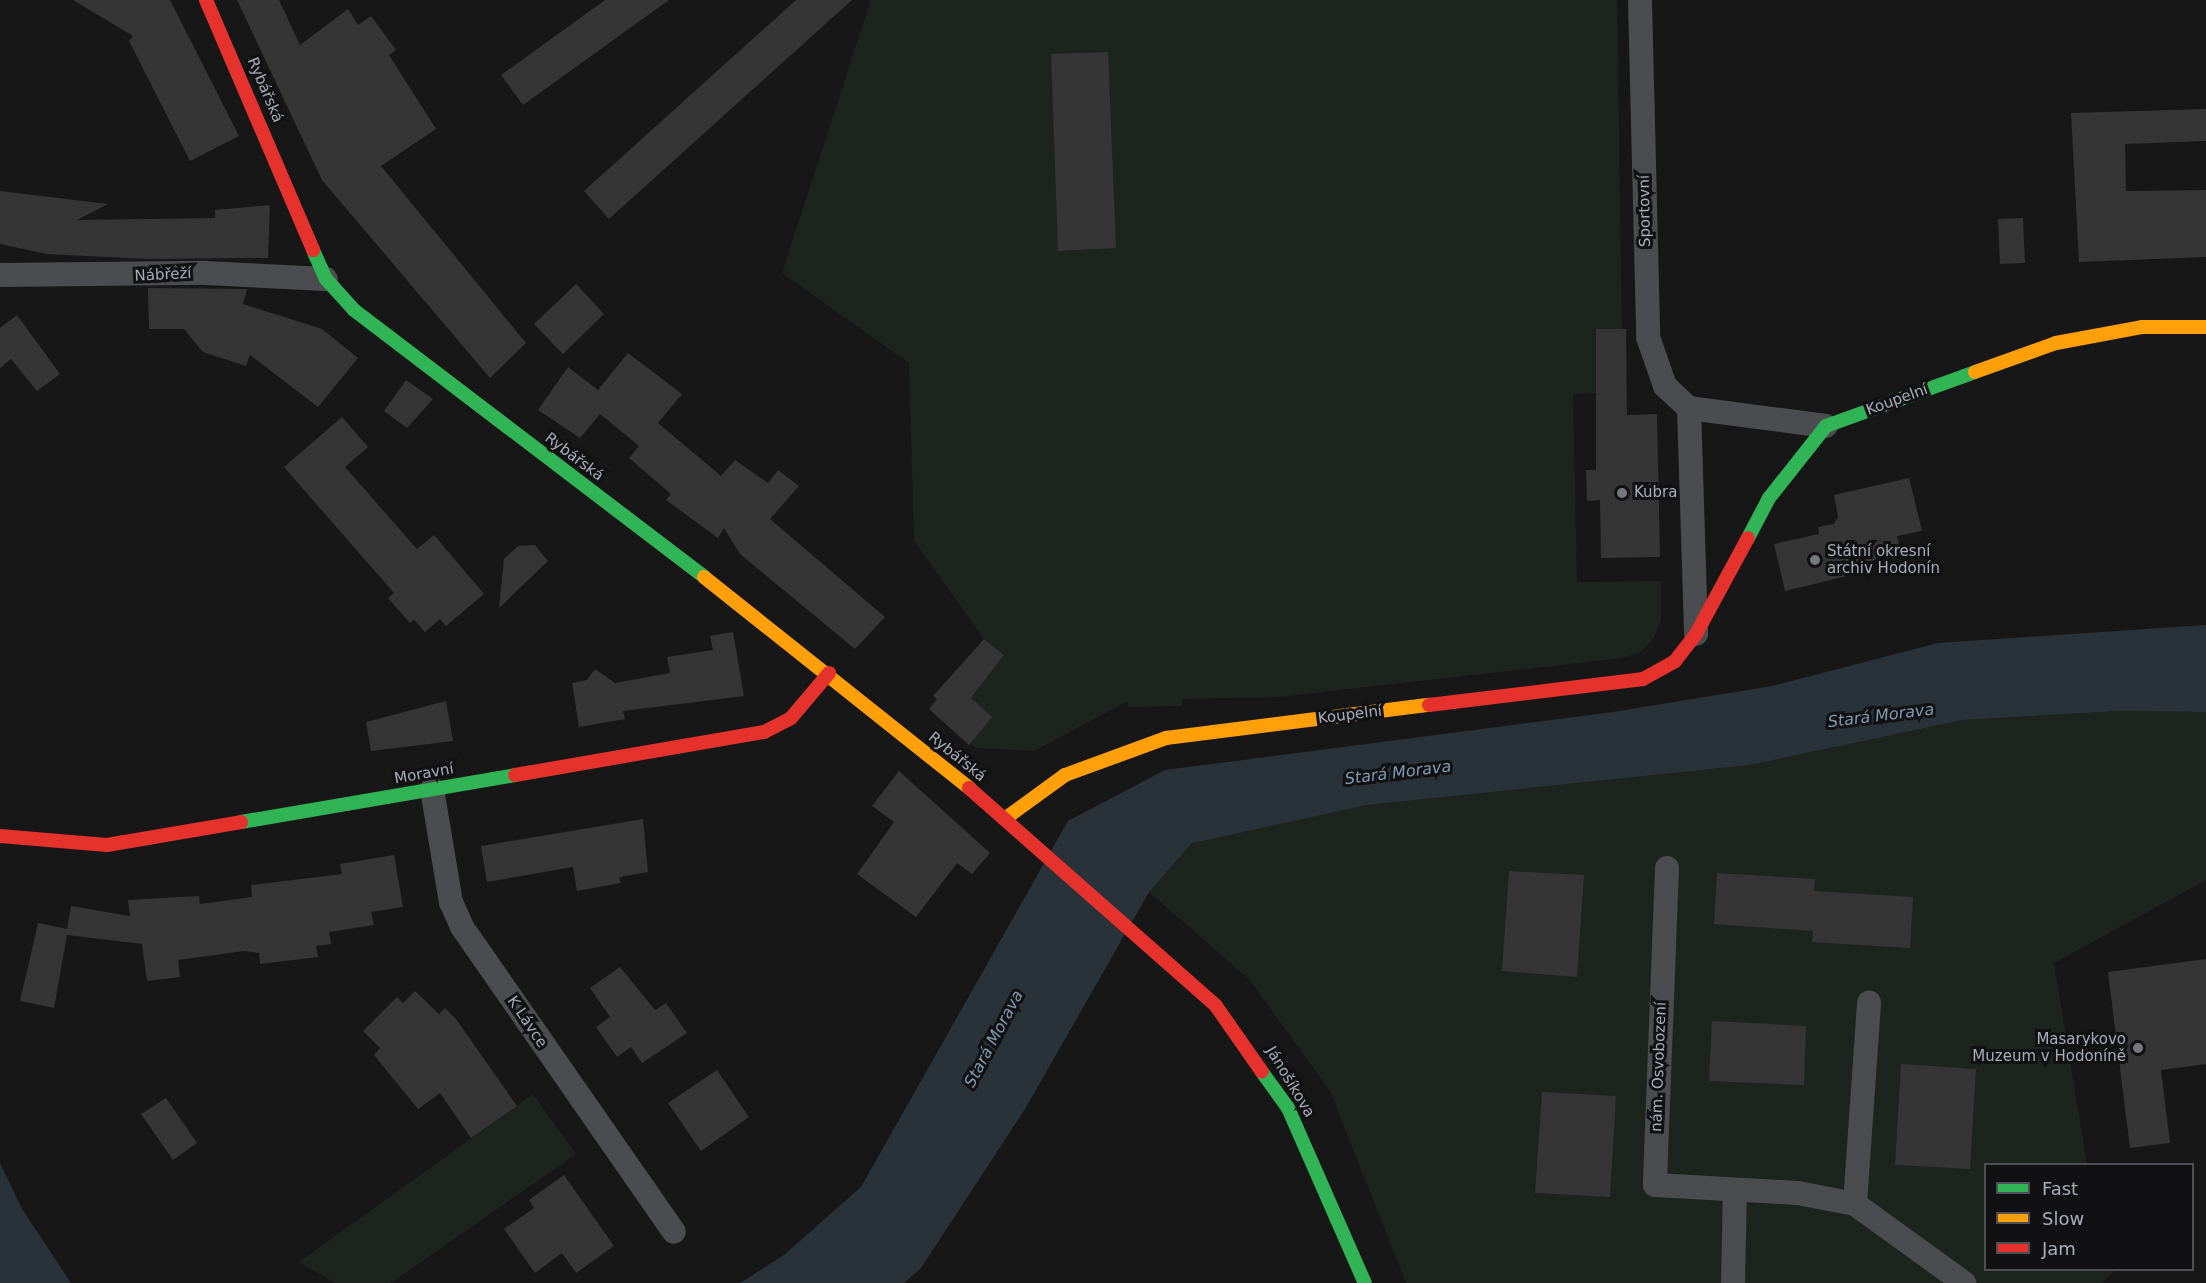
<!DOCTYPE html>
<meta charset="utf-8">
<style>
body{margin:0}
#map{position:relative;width:2206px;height:1283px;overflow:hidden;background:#171717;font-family:"DejaVu Sans",sans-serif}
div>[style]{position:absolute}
.green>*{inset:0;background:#1d241e}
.water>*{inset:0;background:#2a3239}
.building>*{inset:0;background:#353536}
.street>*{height:24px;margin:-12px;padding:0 12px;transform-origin:12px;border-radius:12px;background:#4b4c50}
.fast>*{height:14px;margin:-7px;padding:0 7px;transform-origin:7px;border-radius:7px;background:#30b455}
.slow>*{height:14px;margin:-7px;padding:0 7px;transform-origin:7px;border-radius:7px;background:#ff9f0a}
.jam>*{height:14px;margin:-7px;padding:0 7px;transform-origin:7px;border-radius:7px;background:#e5322d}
.dots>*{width:16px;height:16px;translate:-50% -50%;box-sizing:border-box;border:3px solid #111113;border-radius:50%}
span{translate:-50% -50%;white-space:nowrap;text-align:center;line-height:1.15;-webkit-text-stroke:6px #111113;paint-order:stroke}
.street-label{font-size:15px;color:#a8adb8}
.poi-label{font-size:15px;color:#a8adb8}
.left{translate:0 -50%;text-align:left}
.right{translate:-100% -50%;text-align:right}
.water-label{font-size:16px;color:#7f9bb3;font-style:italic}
.legend{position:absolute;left:1984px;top:1163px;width:210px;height:108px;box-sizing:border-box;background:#111113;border:2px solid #4d4f55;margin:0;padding:8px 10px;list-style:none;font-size:18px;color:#a8adb8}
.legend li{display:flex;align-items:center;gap:12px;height:30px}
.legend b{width:30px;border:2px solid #4d4f55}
</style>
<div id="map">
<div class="green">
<div style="clip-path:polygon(871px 0,1617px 0,1622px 329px,1596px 329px,1597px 393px,1573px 394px,1577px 582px,1661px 581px,1661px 620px,1654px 638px,1641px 652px,1623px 658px,1278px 697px,1182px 699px,1182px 706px,1129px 707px,1128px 701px,1034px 751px,976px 748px,950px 726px,1004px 655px,984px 639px,914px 541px,909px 363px,782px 273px)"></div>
<div style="clip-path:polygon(2120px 711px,2206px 712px,2206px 880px,2054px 963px,2087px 1164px,1986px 1164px,1986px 1270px,2115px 1270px,2102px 1283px,1406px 1283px,1330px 1091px,1249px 979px,1149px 892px,1192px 843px,1284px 820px,1367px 805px,1750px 765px,1963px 720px)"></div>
<div style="clip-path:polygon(533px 1094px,576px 1154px,391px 1283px,335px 1283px,299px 1262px)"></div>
</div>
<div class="water">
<div style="clip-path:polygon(2206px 625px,2206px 712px,2120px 711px,1963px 720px,1750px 765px,1367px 805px,1192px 843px,1149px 892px,1025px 1109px,921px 1268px,904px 1283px,740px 1283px,784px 1255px,861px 1187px,1068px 821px,1165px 770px,1613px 712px,1772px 686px,1938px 643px)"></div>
<div style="clip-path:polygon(0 1163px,22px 1209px,71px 1283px,0 1283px)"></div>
</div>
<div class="building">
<div style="clip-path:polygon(73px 0,170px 0,239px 136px,190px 161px,129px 41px,133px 36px)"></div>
<div style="clip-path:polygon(237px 0,279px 0,300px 45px,348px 9px,358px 25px,371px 16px,396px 50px,389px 55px,436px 129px,381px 166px,526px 343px,490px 378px,322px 180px)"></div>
<div style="clip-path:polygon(605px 0,669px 0,523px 105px,501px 75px)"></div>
<div style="clip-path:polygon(796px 0,852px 0,609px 219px,584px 191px)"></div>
<div style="clip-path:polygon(1108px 52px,1116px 248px,1058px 251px,1051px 54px)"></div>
<div style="clip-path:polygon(2206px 109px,2206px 141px,2125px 144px,2126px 191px,2206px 190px,2206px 257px,2079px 262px,2071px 113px)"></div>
<div style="clip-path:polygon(0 191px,108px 204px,77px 220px,215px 218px,215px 210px,270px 205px,268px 258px,147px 259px,47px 254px,0 244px)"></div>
<div style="clip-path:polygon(2023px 218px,2025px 263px,2000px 264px,1998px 219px)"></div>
<div style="clip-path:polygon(576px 284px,604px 314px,563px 354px,534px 324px)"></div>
<div style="clip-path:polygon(148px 288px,247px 289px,243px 304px,322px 329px,358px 358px,318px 407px,250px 355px,246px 366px,203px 352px,184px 329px,149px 329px)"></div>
<div style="clip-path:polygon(17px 315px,60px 374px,37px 391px,11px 359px,0 368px,0 328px)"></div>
<div style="clip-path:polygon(1596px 329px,1626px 329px,1627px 415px,1657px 414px,1660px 557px,1601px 558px,1600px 500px,1587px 501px,1586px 470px,1596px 470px)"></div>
<div style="clip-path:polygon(628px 353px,682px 394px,658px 423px,721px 476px,735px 460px,768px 483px,778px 470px,799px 486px,770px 519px,885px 617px,855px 649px,740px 554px,724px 528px,718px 538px,666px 500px,671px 494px,629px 458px,639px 446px,600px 414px,580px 438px,538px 410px,568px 367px,598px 390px)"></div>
<div style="clip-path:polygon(406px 380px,433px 399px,407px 428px,384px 411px)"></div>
<div style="clip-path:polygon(342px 417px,368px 447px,345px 467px,417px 549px,434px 535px,484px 594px,446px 626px,440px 619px,425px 632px,414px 620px,410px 623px,388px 598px,394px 593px,284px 467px)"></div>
<div style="clip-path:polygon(1909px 478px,1922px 531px,1897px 536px,1901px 554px,1871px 561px,1872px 570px,1785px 591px,1774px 544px,1819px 534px,1818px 527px,1834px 524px,1838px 517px,1834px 495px)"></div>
<div style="clip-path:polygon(535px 545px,548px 561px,499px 608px,504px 559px,518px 546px)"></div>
<div style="clip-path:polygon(733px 632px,744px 696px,623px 711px,625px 719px,579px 727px,572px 683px,587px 680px,595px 669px,615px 683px,670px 673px,667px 657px,713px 650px,710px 636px)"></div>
<div style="clip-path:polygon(984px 639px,1004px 655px,971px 698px,992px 717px,969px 745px,929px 709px,937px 699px,933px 696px)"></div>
<div style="clip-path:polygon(446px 701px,453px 741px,371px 751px,366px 722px)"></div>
<div style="clip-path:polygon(899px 771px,990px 853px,972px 874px,957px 863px,916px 917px,857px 874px,894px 822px,872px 806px)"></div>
<div style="clip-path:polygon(643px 819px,648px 872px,619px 877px,621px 883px,577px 891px,573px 867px,487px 882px,481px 846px)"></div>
<div style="clip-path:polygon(394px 855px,403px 907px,371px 912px,374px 925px,329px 932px,331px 944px,316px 946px,318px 957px,260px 964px,259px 953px,244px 951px,178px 960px,180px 977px,147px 981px,142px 944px,67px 935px,54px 1008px,20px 1001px,38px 923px,67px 929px,71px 906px,130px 916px,128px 900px,199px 896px,200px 904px,252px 897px,251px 885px,342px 874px,340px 864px)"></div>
<div style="clip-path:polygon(1509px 871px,1584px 875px,1577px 977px,1502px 971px)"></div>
<div style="clip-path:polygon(1717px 873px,1815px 879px,1814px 891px,1913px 897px,1910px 948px,1812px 942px,1813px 931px,1714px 924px)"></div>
<div style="clip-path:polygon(2206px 959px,2206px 1064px,2161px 1070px,2170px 1143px,2130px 1148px,2108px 972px)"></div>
<div style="clip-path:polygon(620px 967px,655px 1010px,666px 1003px,687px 1033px,642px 1063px,631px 1047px,617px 1057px,596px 1027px,610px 1017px,590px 988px)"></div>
<div style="clip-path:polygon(415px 991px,439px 1014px,445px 1008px,456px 1019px,517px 1106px,471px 1138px,440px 1093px,418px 1109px,374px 1055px,380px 1048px,363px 1031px,397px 997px,403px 1003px)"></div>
<div style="clip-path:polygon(1712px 1021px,1806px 1026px,1804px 1085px,1709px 1081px)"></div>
<div style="clip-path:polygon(1901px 1064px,1976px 1069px,1970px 1169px,1895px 1165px)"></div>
<div style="clip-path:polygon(717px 1070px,749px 1117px,701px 1151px,668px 1103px)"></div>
<div style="clip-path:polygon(1542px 1092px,1616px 1096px,1610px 1197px,1535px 1193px)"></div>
<div style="clip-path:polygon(166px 1098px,197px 1143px,173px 1160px,141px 1114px)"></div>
<div style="clip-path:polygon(564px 1175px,614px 1246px,576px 1273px,562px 1253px,535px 1273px,504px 1229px,534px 1208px,529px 1200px)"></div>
</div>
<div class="street">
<div style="left:1640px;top:0;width:337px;rotate:88.6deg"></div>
<div style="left:1648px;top:337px;width:52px;rotate:70.9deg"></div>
<div style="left:1665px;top:386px;width:33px;rotate:43deg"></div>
<div style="left:0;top:275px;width:206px;rotate:-0.6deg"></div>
<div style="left:206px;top:273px;width:120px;rotate:2.9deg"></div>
<div style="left:1689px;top:408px;width:226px;rotate:88.2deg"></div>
<div style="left:1689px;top:408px;width:138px;rotate:7.5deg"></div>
<div style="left:432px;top:789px;width:115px;rotate:80.5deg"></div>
<div style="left:451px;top:902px;width:27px;rotate:66deg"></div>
<div style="left:462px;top:927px;width:371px;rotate:55.2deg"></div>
<div style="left:1667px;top:868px;width:317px;rotate:92.2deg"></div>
<div style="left:1655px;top:1185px;width:143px;rotate:3.2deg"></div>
<div style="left:1798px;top:1193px;width:58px;rotate:10.9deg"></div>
<div style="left:1855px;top:1204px;width:135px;rotate:35.9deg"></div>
<div style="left:1855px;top:1204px;width:202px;rotate:-86deg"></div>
<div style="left:1733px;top:1283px;width:93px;rotate:-88.8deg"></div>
</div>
<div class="fast">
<div style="left:313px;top:250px;width:32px;rotate:66deg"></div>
<div style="left:326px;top:279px;width:42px;rotate:47.9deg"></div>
<div style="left:354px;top:310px;width:440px;rotate:37.3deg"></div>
<div style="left:1748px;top:538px;width:45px;rotate:-62.3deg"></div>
<div style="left:1769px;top:498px;width:92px;rotate:-51.6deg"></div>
<div style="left:1826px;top:426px;width:158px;rotate:-19.9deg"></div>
<div style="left:241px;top:822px;width:278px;rotate:-9.7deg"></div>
<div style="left:1262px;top:1072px;width:44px;rotate:54.2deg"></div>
<div style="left:1288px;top:1108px;width:191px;rotate:66.3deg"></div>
</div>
<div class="slow">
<div style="left:1975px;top:372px;width:86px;rotate:-19.7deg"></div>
<div style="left:2056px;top:343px;width:87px;rotate:-10.5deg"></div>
<div style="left:2142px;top:327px;width:64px"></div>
<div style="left:704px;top:577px;width:339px;rotate:38.5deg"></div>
<div style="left:1006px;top:818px;width:73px;rotate:-36.1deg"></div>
<div style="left:1065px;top:775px;width:108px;rotate:-20.1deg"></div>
<div style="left:1166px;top:738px;width:265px;rotate:-7.2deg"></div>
</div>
<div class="jam">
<div style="left:206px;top:0;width:272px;rotate:66.8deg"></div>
<div style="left:1429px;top:705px;width:216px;rotate:-6.9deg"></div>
<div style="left:1643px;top:679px;width:37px;rotate:-29deg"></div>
<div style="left:1675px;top:661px;width:34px;rotate:-52deg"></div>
<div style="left:1696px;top:634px;width:109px;rotate:-61.6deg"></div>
<div style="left:515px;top:775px;width:253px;rotate:-9.8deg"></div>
<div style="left:764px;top:732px;width:30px;rotate:-27deg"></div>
<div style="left:791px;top:718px;width:59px;rotate:-49.8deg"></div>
<div style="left:969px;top:788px;width:329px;rotate:41.4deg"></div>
<div style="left:1216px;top:1006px;width:80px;rotate:55.1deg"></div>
<div style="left:0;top:836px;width:107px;rotate:4.8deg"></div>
<div style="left:107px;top:845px;width:136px;rotate:-9.7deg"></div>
</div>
<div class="dots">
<div style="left:1622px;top:493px;background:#757880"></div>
<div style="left:1815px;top:560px;background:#757880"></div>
<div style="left:2138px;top:1048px;background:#757880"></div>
</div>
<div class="street-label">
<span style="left:265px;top:90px;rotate:67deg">Rybářská</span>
<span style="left:1645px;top:211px;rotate:-91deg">Sportovní</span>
<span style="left:163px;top:275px;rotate:-3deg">Nábřeží</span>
<span style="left:1897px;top:400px;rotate:-20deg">Koupelní</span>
<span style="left:574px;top:457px;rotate:37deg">Rybářská</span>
<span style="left:1350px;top:715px;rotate:-7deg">Koupelní</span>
<span style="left:957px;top:757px;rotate:39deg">Rybářská</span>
<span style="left:424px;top:774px;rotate:-10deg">Moravní</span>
<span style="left:527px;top:1022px;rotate:56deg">K Lávce</span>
<span style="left:1659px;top:1067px;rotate:-88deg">nám. Osvobození</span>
<span style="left:1290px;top:1082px;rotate:59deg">Jánošíkova</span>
</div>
<div class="poi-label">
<span class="left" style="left:1634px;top:493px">Kubra</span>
<span class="left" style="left:1827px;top:560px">Státní okresní<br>archiv Hodonín</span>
<span class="right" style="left:2126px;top:1048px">Masarykovo<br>Muzeum v Hodoníně</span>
</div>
<div class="water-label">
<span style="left:1881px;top:716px;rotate:-7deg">Stará Morava</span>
<span style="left:1398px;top:773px;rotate:-7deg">Stará Morava</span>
<span style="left:994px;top:1039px;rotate:-62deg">Stará Morava</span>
</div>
<ul class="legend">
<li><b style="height:8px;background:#30b455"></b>Fast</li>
<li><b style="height:8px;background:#ff9f0a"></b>Slow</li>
<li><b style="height:8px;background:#e5322d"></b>Jam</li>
</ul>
</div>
